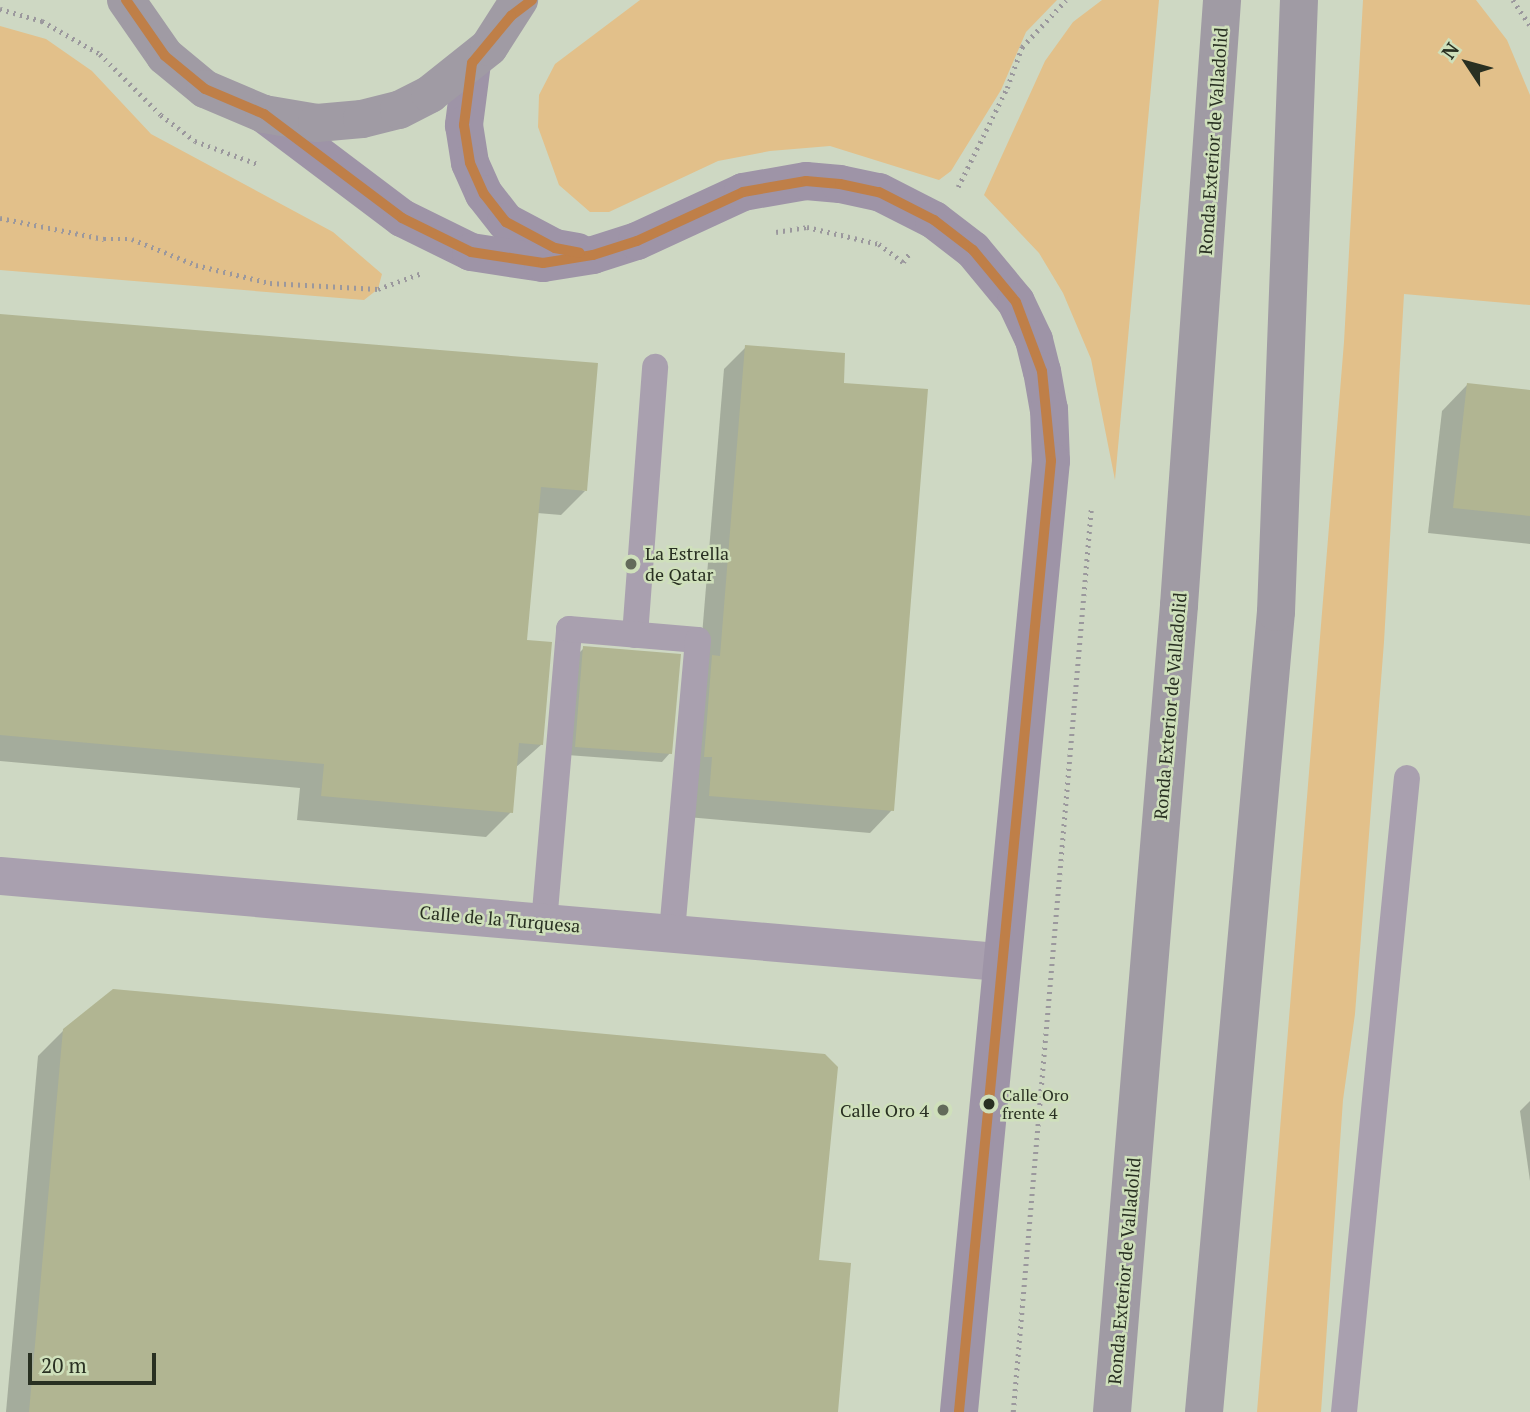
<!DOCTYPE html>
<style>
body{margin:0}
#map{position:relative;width:1530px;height:1412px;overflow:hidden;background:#ced8c3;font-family:"PT Serif",serif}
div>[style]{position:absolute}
.green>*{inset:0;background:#e2c08a}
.shadow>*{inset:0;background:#0003}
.building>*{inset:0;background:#b1b592}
.path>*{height:4.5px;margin-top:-2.25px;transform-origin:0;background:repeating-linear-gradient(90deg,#9b989d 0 2px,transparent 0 7px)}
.lane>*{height:26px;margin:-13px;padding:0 13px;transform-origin:13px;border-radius:13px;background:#a9a0af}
.street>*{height:38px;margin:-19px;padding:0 19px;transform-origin:19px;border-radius:19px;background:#a9a0af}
.secondary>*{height:38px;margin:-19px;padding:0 19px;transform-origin:19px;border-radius:19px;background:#9e94a7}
.highway>*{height:38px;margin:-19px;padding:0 19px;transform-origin:19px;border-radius:19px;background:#a09ba4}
.bus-1>*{height:10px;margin:-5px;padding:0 5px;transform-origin:5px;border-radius:5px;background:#bf7f48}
.dots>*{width:19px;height:19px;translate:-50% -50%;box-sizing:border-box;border:4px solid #cfe0bb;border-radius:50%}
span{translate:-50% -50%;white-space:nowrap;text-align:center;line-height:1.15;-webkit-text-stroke:5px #cfe0bb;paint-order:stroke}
.bus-label{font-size:16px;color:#293022}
.left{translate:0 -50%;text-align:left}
.street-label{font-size:18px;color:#293022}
.poi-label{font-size:18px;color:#293022}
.right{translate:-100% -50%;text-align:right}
.north{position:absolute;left:1432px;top:28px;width:70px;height:70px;-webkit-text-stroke:5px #cfe0bb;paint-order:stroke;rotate:306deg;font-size:19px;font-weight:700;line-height:28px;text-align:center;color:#293022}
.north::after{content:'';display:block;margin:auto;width:24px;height:32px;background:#293022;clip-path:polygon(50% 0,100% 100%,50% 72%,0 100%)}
.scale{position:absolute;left:28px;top:1353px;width:128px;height:32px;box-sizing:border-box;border:4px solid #293022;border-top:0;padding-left:9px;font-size:21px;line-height:24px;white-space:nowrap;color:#293022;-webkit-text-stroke:5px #cfe0bb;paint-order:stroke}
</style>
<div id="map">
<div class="green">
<div style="clip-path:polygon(640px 0,1057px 0,1026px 32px,1001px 90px,951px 171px,939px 180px,830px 146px,770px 151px,718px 161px,609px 212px,590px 212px,559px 185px,538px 127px,539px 95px,555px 64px)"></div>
<div style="clip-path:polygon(1102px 0,1159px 0,1115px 480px,1091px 359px,1063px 293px,1039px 253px,984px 195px,1045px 61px,1073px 22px)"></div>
<div style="clip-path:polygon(1363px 0,1476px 0,1507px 40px,1530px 95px,1530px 305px,1404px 294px,1384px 642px,1355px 1014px,1343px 1100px,1321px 1412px,1257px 1412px,1344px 342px)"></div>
<div style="clip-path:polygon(0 26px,46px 39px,92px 71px,151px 134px,333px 232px,382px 274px,378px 289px,364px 300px,0 270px)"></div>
</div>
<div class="shadow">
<div style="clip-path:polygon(0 316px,585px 491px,561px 515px,537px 513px,525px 642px,542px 744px,515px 768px,511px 812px,486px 837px,297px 820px,300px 788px,0 761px)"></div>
<div style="clip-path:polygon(746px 347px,842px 384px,892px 810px,870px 833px,687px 817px,724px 369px)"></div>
<div style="clip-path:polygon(1467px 385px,1530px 391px,1530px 544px,1428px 533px,1442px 411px)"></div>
<div style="clip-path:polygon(584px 648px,670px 753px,662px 762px,567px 755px,576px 656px)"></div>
<div style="clip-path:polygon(64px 1030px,817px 1261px,836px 1412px,6px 1412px,38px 1056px)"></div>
<div style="clip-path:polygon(1530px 1101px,1530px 1181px,1520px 1111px)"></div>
</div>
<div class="building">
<div style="clip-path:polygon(0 314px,598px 363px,587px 491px,541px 487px,527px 640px,552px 642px,543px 745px,519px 743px,513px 813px,321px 796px,324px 764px,0 735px)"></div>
<div style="clip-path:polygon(745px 345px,845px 353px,844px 383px,928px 389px,894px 811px,709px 796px,712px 757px,704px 757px,712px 655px,720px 656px)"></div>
<div style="clip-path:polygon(1467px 383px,1530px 390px,1530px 516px,1453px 508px)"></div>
<div style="clip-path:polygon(583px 646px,681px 654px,672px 754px,575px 747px)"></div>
<div style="clip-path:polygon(113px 989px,825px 1054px,838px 1067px,819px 1260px,851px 1263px,838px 1412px,29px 1412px,63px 1029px)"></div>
</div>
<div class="path">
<div style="left:1513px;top:0;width:30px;rotate:56deg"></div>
<div style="left:0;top:9px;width:44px;rotate:15.9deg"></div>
<div style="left:42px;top:21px;width:67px;rotate:29.6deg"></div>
<div style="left:100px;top:54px;width:86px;rotate:45deg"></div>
<div style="left:161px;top:115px;width:43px;rotate:37.4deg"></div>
<div style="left:195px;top:141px;width:67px;rotate:20.1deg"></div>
<div style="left:958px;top:187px;width:110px;rotate:-63.7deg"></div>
<div style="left:1007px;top:88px;width:44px;rotate:-69.9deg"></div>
<div style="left:1022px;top:47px;width:64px;rotate:-46.9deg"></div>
<div style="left:0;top:218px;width:106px;rotate:11.4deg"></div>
<div style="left:104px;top:239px;width:28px"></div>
<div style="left:132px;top:239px;width:69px;rotate:22.1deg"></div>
<div style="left:196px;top:265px;width:76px;rotate:13.7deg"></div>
<div style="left:270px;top:283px;width:108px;rotate:3.2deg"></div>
<div style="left:378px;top:289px;width:47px;rotate:-20deg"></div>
<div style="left:776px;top:232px;width:31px;rotate:-9deg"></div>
<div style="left:807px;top:227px;width:74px;rotate:13.3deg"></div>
<div style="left:879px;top:244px;width:30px;rotate:37deg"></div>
<div style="left:903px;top:262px;width:10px;rotate:-53deg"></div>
<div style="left:1013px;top:1412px;width:906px;rotate:-85.06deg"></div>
</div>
<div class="lane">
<div style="left:635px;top:635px;width:269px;rotate:-85.7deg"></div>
<div style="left:544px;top:923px;width:295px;rotate:-85.1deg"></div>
<div style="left:569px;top:629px;width:129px;rotate:4.9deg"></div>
<div style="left:698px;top:640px;width:295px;rotate:95.1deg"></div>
<div style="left:1344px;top:1412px;width:637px;rotate:-84.33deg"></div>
</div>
<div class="street">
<div style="left:0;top:876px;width:1004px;rotate:4.92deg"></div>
</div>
<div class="secondary">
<div style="left:472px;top:63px;width:63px;rotate:97.4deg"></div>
<div style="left:464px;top:125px;width:38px;rotate:81deg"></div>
<div style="left:470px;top:163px;width:34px;rotate:66deg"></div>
<div style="left:484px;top:194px;width:36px;rotate:52deg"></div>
<div style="left:506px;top:222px;width:55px;rotate:28deg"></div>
<div style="left:555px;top:248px;width:23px;rotate:10deg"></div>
<div style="left:264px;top:114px;width:173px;rotate:37deg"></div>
<div style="left:402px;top:218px;width:77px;rotate:26.2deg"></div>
<div style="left:471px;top:252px;width:73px;rotate:8.7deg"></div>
<div style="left:543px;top:263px;width:51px;rotate:-9.1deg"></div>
<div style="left:593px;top:255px;width:46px;rotate:-17.7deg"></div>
<div style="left:637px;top:241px;width:117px;rotate:-24.8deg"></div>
<div style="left:743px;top:192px;width:64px;rotate:-9.9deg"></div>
<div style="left:806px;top:181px;width:34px;rotate:5deg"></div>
<div style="left:840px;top:184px;width:40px;rotate:12deg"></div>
<div style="left:879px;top:192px;width:62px;rotate:27deg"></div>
<div style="left:934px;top:220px;width:49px;rotate:37.6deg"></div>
<div style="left:973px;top:250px;width:67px;rotate:50.4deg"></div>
<div style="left:1016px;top:302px;width:42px;rotate:64.7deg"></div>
<div style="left:1034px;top:340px;width:32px;rotate:76deg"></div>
<div style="left:1042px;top:371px;width:39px;rotate:80deg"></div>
<div style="left:1049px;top:409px;width:52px;rotate:87.8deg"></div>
<div style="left:1051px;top:461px;width:955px;rotate:95.53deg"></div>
</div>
<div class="highway">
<div style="left:126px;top:0;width:68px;rotate:55.1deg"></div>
<div style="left:165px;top:56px;width:52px;rotate:39.5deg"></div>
<div style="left:205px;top:89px;width:64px;rotate:23deg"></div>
<div style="left:264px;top:114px;width:54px;rotate:9.6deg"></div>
<div style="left:317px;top:123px;width:45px;rotate:-5.1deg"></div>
<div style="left:362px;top:119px;width:38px;rotate:-14deg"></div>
<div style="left:399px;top:110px;width:35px;rotate:-27deg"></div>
<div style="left:430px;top:94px;width:75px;rotate:-38.5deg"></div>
<div style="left:489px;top:47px;width:56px;rotate:-57.4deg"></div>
<div style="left:1112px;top:1412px;width:810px;rotate:-85.25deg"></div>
<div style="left:1179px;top:605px;width:607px;rotate:-85.93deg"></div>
<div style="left:1204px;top:1412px;width:803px;rotate:-84.86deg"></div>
<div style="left:1276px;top:612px;width:612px;rotate:-87.85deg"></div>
</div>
<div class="bus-1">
<div style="left:126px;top:0;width:68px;rotate:55.1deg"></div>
<div style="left:165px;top:56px;width:52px;rotate:39.5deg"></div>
<div style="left:205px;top:89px;width:64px;rotate:23deg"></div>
<div style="left:264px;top:114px;width:173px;rotate:37deg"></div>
<div style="left:402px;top:218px;width:77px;rotate:26.2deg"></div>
<div style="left:471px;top:252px;width:73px;rotate:8.7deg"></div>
<div style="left:543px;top:263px;width:51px;rotate:-9.1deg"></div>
<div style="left:593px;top:255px;width:46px;rotate:-17.7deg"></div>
<div style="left:637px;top:241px;width:117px;rotate:-24.8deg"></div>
<div style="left:743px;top:192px;width:64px;rotate:-9.9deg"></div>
<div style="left:806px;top:181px;width:34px;rotate:5deg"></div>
<div style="left:840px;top:184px;width:40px;rotate:12deg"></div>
<div style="left:879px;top:192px;width:62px;rotate:27deg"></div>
<div style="left:934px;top:220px;width:49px;rotate:37.6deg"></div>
<div style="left:973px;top:250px;width:67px;rotate:50.4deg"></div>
<div style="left:1016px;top:302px;width:74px;rotate:69.4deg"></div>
<div style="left:1042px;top:371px;width:90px;rotate:84.3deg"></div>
<div style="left:1051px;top:461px;width:955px;rotate:95.53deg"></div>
<div style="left:532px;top:0;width:26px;rotate:143deg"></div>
<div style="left:511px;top:16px;width:61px;rotate:129.7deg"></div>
<div style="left:472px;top:63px;width:63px;rotate:97.4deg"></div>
<div style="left:464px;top:125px;width:38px;rotate:81deg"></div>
<div style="left:470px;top:163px;width:34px;rotate:66deg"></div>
<div style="left:484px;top:194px;width:36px;rotate:52deg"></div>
<div style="left:506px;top:222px;width:55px;rotate:28deg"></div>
<div style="left:555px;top:248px;width:25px;rotate:11deg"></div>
</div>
<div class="dots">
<div style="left:631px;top:564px;background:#636b5a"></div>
<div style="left:989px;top:1104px;background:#293022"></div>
<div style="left:943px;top:1110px;background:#636b5a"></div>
</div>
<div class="bus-label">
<span class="left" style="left:1002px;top:1104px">Calle Oro<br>frente 4</span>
</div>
<div class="street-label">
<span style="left:1213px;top:141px;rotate:-86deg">Ronda Exterior de Valladolid</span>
<span style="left:1170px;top:706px;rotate:-85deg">Ronda Exterior de Valladolid</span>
<span style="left:500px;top:919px;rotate:5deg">Calle de la Turquesa</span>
<span style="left:1124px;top:1271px;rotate:-85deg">Ronda Exterior de Valladolid</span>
</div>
<div class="poi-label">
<span class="left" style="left:645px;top:564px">La Estrella<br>de Qatar</span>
<span class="right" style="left:929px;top:1110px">Calle Oro 4</span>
</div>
<div class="north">N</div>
<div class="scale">20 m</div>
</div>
